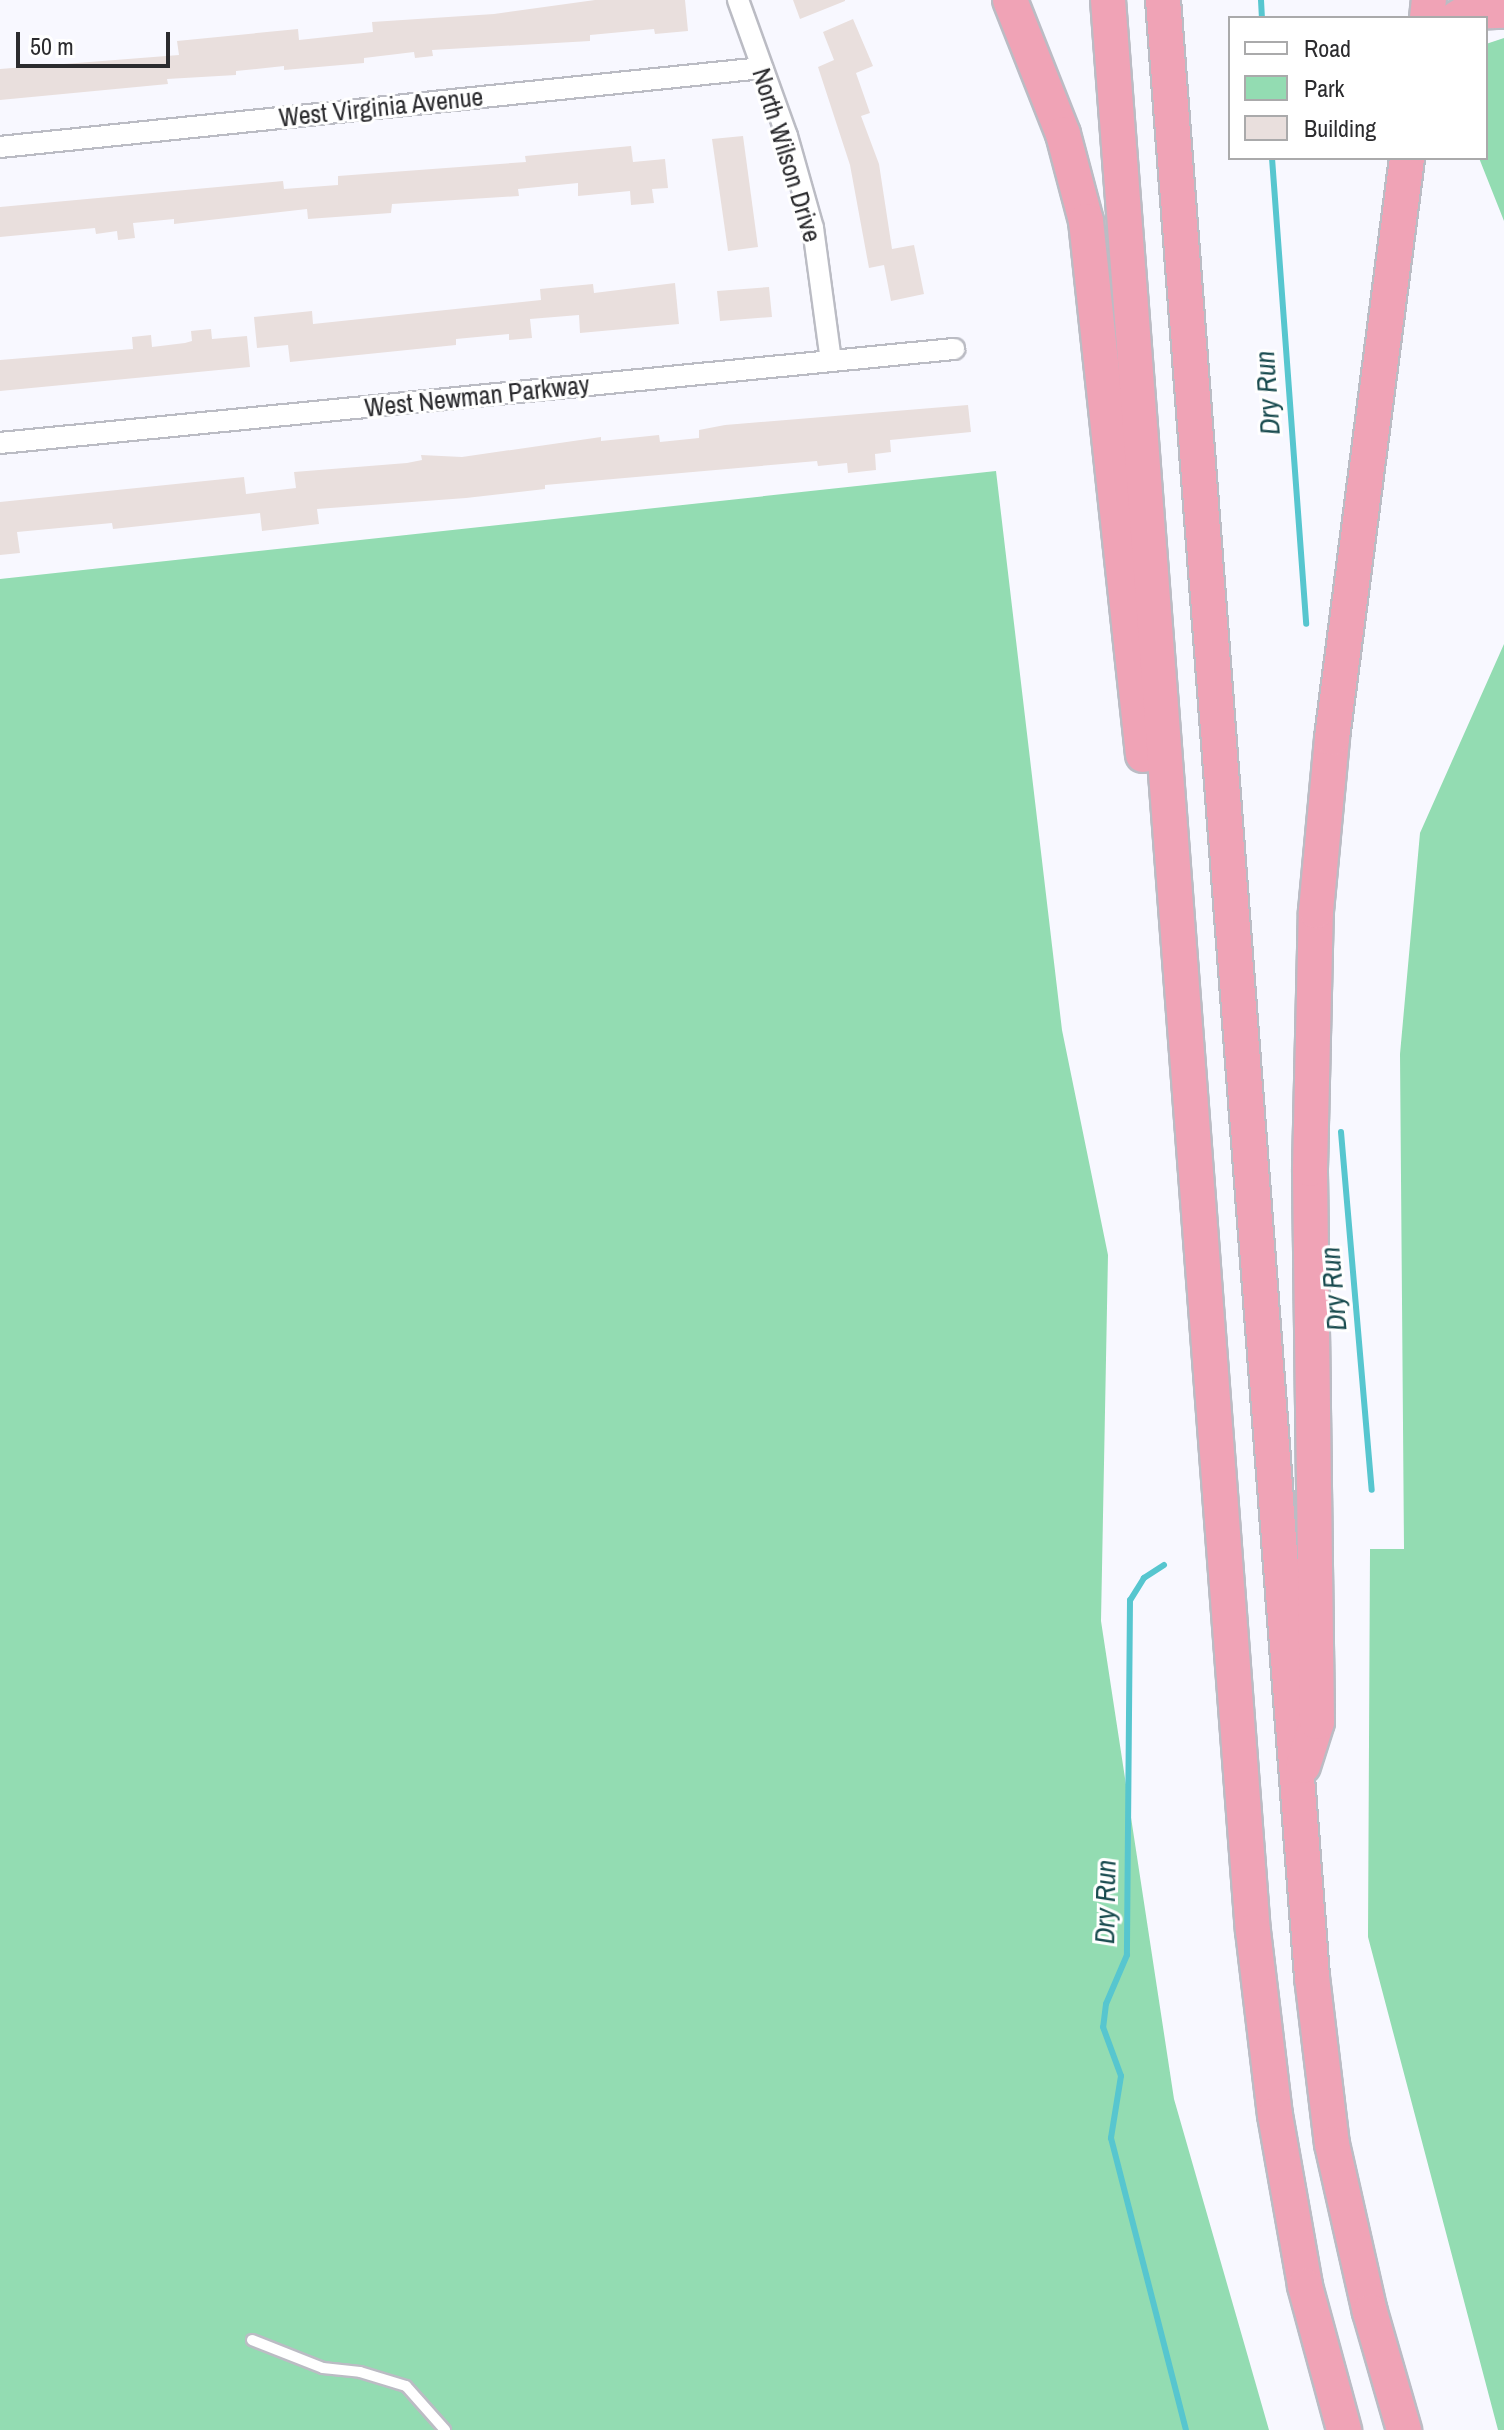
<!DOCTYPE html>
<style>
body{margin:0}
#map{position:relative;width:1504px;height:2430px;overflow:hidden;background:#f8f8ff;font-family:"Archivo Narrow",sans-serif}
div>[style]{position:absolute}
.green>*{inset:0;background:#93dcb2}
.stream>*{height:6px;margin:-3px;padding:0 3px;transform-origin:3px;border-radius:3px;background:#57c6cf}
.building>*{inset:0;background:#e9dfdd}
.roads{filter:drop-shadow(2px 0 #bbbcc4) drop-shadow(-2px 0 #bbbcc4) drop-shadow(0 2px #bbbcc4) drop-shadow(0 -2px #bbbcc4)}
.lane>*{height:10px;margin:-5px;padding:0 5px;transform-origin:5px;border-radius:5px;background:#fff}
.street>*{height:20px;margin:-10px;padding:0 10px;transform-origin:10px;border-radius:10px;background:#fff}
.highway>*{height:34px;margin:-17px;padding:0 17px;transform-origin:17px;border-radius:17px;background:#f0a3b6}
span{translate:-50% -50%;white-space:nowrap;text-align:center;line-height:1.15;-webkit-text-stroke:6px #fff;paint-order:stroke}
.street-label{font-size:26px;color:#2b2b2e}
.water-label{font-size:28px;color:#194b4f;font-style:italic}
.legend{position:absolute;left:1228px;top:16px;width:260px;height:144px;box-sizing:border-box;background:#fff;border:2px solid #aaaaab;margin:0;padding:10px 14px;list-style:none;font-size:24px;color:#2b2b2e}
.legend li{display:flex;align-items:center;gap:16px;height:40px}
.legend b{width:40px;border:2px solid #aaaaab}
.scale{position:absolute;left:16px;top:32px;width:154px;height:36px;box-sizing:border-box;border:4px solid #2b2b2e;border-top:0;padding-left:10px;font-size:24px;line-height:28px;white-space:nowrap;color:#2b2b2e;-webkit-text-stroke:6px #fff;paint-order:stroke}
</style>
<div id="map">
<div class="green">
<div style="clip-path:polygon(1504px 38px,1504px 221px,1479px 158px,1486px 158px,1486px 44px)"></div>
<div style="clip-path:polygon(996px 471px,1062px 1030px,1108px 1255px,1101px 1621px,1174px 2099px,1269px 2430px,0 2430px,0 579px)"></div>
<div style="clip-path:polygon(1504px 644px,1504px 2430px,1498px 2430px,1368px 1937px,1370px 1549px,1404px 1549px,1400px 1054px,1420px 833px)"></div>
</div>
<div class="stream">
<div style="left:1261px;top:0;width:18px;rotate:87deg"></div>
<div style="left:1272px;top:158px;width:467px;rotate:85.8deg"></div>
<div style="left:1341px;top:1132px;width:359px;rotate:85.1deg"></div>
<div style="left:1164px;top:1565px;width:24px;rotate:147deg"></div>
<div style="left:1144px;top:1578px;width:26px;rotate:122deg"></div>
<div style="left:1130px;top:1600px;width:355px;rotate:90.5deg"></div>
<div style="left:1127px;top:1955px;width:53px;rotate:113.2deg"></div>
<div style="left:1106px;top:2004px;width:23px;rotate:97deg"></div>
<div style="left:1103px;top:2027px;width:52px;rotate:69.8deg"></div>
<div style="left:1121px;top:2076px;width:63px;rotate:99.2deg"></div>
<div style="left:1111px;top:2138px;width:301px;rotate:75.6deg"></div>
</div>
<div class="building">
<div style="clip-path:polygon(595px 0,685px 0,688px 31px,655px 34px,654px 29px,590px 35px,590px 41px,432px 50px,433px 56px,415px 58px,414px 52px,364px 58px,364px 63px,284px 70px,284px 66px,236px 71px,236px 75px,167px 79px,168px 84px,0 100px,0 69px,179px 55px,177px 41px,298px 29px,299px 40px,373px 32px,372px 22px,494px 14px)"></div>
<div style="clip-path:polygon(793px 0,845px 0,845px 1px,800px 19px)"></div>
<div style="clip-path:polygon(853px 19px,873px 66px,856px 73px,870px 113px,861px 116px,879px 164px,892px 249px,914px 245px,924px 294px,891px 301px,884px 265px,869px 268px,850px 165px,818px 67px,834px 60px,823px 32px)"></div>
<div style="clip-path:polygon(743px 136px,758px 247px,728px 251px,712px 139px)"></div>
<div style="clip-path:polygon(631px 146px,633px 162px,665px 159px,668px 188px,652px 189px,654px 203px,631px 205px,630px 191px,578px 196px,578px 183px,518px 189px,519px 196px,392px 204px,391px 213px,308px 219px,307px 209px,174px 224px,174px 219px,133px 223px,135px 238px,118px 240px,117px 231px,96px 234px,95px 228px,0 237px,0 207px,283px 181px,284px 189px,338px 185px,338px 176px,526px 162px,525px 156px)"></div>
<div style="clip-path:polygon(675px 283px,679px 324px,580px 333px,579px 315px,530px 319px,532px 338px,509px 340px,509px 334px,456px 339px,456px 345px,290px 362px,288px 345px,257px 348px,254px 317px,312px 311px,313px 324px,541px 300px,540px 289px,593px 284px,594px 293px)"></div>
<div style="clip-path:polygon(769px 287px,772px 317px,720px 321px,717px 291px)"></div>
<div style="clip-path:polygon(211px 329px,212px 339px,247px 336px,250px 367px,0 391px,0 360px,133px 349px,132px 337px,151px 335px,152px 347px,185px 343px,192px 341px,191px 331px)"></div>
<div style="clip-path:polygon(968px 405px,971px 432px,890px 440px,891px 452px,875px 454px,876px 470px,848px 473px,847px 463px,818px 466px,817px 461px,545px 485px,545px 489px,466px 498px,317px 509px,319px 524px,262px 531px,260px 513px,113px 529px,112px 523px,17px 532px,20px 553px,0 555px,0 502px,244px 477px,246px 494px,296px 488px,294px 472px,407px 463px,422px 460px,421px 455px,462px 457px,601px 437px,601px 441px,659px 435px,660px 442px,699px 438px,699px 430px,725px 425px)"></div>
</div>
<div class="roads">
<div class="lane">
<div style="left:252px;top:2340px;width:76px;rotate:21.5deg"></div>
<div style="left:323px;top:2368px;width:37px;rotate:6deg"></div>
<div style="left:360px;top:2372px;width:48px;rotate:16.9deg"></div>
<div style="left:406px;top:2386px;width:59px;rotate:48.4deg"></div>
</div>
<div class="street">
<div style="left:738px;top:0;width:145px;rotate:70.2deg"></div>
<div style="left:787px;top:136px;width:96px;rotate:74.2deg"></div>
<div style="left:813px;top:228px;width:134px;rotate:82.3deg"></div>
<div style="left:0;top:147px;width:766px;rotate:-5.92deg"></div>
<div style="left:0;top:443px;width:959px;rotate:-5.63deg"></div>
</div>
<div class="highway">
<div style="left:1010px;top:0;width:144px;rotate:68.4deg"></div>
<div style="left:1063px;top:134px;width:90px;rotate:75.2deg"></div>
<div style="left:1086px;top:221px;width:537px;rotate:83.91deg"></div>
<div style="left:1108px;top:0;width:1936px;rotate:85.71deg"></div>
<div style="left:1253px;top:1931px;width:185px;rotate:83.2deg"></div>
<div style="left:1275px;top:2115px;width:174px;rotate:80deg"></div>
<div style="left:1305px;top:2286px;width:149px;rotate:74.8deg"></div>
<div style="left:1163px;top:0;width:1983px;rotate:85.69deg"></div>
<div style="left:1312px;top:1977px;width:168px;rotate:83.2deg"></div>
<div style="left:1332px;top:2144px;width:172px;rotate:77.3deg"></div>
<div style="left:1370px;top:2312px;width:123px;rotate:73.9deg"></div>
<div style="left:1427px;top:18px;width:18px;rotate:-84deg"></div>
<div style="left:1457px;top:18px;width:12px;rotate:-31deg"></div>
<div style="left:1467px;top:12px;width:37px;rotate:-2deg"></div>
<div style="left:1303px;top:1766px;width:46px;rotate:-72.3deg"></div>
<div style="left:1317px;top:1722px;width:553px;rotate:-90.73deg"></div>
<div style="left:1310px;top:1169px;width:258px;rotate:-88.7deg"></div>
<div style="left:1316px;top:911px;width:174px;rotate:-84.7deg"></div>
<div style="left:1332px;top:738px;width:585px;rotate:-82.63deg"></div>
</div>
</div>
<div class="street-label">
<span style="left:381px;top:107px;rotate:-6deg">West Virginia Avenue</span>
<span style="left:787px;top:155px;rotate:73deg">North Wilson Drive</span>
<span style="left:477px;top:396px;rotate:-6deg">West Newman Parkway</span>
</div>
<div class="water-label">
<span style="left:1267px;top:393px;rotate:-94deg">Dry Run</span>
<span style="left:1333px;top:1289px;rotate:-95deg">Dry Run</span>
<span style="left:1105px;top:1902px;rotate:-89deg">Dry Run</span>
</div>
<ul class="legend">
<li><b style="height:10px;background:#fff"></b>Road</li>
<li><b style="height:22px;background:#93dcb2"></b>Park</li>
<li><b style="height:22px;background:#e9dfdd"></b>Building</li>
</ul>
<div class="scale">50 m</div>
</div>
